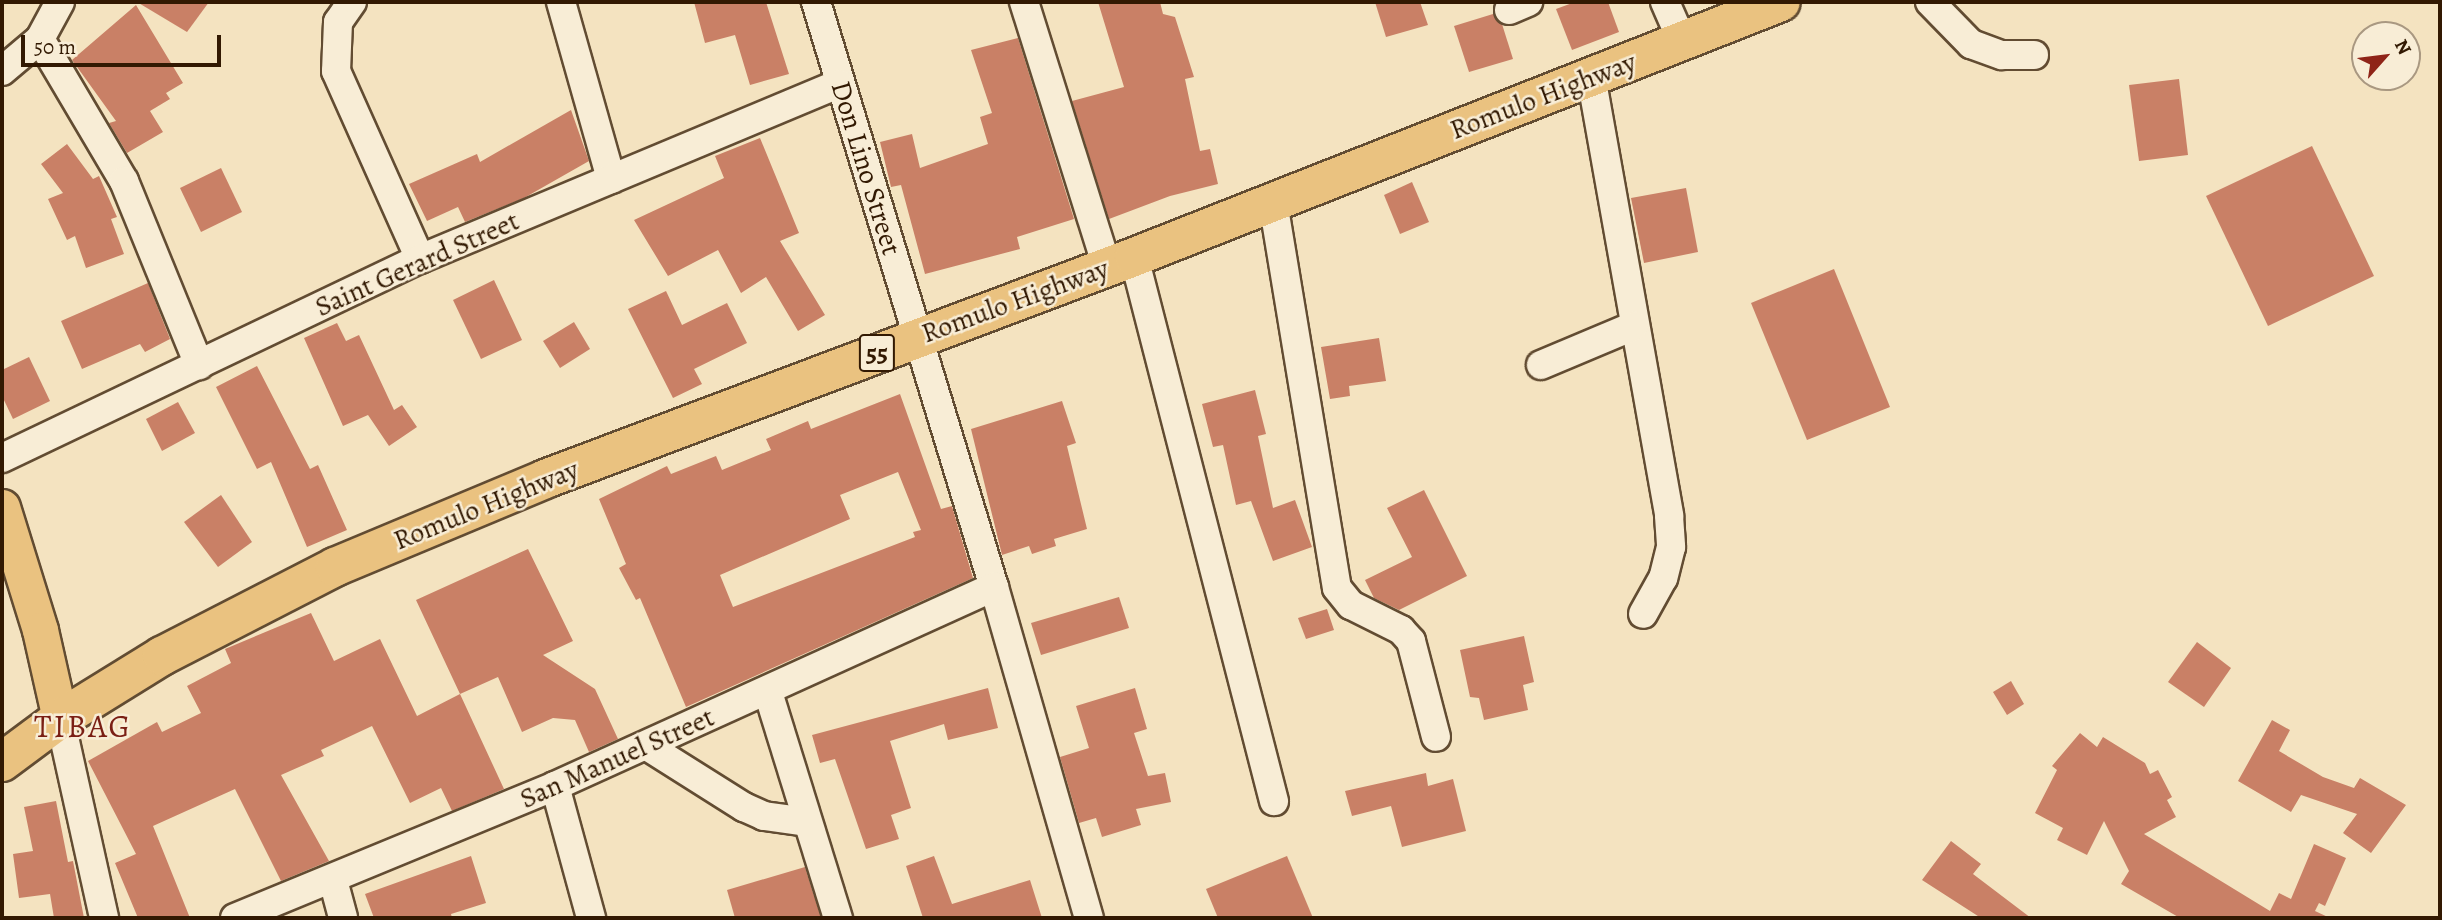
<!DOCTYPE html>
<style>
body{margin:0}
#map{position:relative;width:2442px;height:920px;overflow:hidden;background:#f4e3c0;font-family:Alegreya,serif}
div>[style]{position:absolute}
.building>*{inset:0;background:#c98066}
.roads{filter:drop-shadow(2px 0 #624c32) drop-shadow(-2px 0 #624c32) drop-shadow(0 2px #624c32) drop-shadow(0 -2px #624c32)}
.minor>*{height:28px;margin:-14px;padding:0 14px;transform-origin:14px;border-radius:14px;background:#f8edd6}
.major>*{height:35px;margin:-17.5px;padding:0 17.5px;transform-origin:17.5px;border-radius:17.5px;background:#eac280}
.highway>*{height:38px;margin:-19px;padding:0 19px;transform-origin:19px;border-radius:19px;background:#eac280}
span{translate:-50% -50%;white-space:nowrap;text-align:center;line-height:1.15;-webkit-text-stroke:5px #f8edd6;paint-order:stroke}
.shield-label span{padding:2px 5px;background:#f8edd6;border:2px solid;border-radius:5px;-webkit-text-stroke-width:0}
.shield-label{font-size:26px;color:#321902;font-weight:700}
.street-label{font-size:28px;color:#321902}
.quarter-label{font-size:32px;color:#7a1f14;letter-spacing:2px}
.frame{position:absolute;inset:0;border:4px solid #321902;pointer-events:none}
.north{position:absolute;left:2351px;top:21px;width:70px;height:70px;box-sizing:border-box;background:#f8edd6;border:2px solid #a99881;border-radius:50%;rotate:62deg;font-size:19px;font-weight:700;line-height:28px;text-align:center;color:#321902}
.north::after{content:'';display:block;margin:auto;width:24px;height:32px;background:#8f2418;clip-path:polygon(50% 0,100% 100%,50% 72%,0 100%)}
.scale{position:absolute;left:21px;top:35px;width:200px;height:32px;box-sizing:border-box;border:4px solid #321902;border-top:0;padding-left:9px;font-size:21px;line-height:24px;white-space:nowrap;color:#321902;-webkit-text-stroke:5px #f8edd6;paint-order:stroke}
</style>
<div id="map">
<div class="building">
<div style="clip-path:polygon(137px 2px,209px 2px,187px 32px)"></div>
<div style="clip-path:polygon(694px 2px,766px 2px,789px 74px,750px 85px,735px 35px,705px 43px)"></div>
<div style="clip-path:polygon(1098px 2px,1160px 2px,1163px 14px,1175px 17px,1194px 77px,1185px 79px,1200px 151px,1210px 149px,1218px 184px,1170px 196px,1109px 219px,1072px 101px,1124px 87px)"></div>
<div style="clip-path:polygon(1375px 2px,1420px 2px,1428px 25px,1386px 37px)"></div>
<div style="clip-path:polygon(1575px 2px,1608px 2px,1619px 32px,1572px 50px,1556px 9px)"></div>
<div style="clip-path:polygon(136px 5px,183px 83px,166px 93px,170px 99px,150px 111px,163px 132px,127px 153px,109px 123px,116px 121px,72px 60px)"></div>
<div style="clip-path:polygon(1493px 14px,1502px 24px,1513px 59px,1469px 72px,1454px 26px)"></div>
<div style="clip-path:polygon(1018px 38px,1074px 219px,1017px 237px,1020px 249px,925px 274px,901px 185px,891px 187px,880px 142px,912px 134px,920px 168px,988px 144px,980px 117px,992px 113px,971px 50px)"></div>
<div style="clip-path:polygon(2179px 79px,2188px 155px,2139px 161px,2129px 85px)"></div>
<div style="clip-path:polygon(571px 110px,589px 161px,524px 198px,465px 222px,458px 207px,427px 221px,409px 184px,477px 154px,480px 162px)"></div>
<div style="clip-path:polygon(760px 138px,799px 233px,780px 241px,825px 315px,798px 331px,766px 277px,741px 293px,718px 250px,668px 276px,634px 220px,724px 178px,715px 156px)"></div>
<div style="clip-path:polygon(67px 144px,93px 179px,99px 176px,117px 217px,111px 219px,124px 254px,86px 268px,75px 236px,67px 240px,48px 199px,63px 193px,41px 164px)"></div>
<div style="clip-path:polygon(2312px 146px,2374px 276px,2268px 326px,2206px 196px)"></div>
<div style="clip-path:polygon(221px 168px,242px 212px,201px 232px,180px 188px)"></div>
<div style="clip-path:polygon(1412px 182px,1429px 222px,1400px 234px,1384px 195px)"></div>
<div style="clip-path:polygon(1686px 188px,1698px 252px,1644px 263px,1631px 198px)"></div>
<div style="clip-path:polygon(1834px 269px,1890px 407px,1807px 440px,1751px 303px)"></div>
<div style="clip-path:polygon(494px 280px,522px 340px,481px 359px,453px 300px)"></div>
<div style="clip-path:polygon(148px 283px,170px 339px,145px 352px,140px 344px,82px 369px,61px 321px)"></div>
<div style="clip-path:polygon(666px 291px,682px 325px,727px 303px,747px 343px,694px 369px,702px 384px,673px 398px,628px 309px)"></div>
<div style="clip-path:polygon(574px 322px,590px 349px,560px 368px,543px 341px)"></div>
<div style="clip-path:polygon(337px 323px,346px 341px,359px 335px,394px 410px,402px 405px,417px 427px,389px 446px,368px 415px,343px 426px,304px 338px)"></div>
<div style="clip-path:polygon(1379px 338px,1386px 381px,1349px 386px,1350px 396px,1330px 399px,1321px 347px)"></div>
<div style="clip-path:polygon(29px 357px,50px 401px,13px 419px,2px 396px,2px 370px)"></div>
<div style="clip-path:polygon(257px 366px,310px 469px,318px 465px,347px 530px,307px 547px,271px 462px,257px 469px,216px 387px)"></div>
<div style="clip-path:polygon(1255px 390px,1266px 434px,1258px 436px,1273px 508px,1295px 500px,1312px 547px,1273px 561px,1251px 501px,1236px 505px,1223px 445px,1213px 447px,1202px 404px)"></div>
<div style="clip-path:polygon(evenodd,900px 394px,941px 509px,952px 506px,973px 578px,686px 707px,640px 598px,636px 600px,619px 568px,626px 564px,599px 499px,667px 466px,671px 474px,716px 456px,722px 470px,771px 450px,766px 439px,808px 421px,811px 429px,900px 394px,898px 472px,921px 530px,913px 532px,915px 537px,733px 607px,720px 575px,850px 519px,840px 495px,898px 472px)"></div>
<div style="clip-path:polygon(1062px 401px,1076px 443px,1067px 446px,1087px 529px,1054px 539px,1056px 546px,1032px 554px,1029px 546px,1002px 555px,971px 429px)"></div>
<div style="clip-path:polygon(178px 402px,195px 433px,162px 451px,146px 419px)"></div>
<div style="clip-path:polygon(1424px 490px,1467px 576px,1399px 610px,1374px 598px,1365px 580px,1412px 557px,1387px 508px)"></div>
<div style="clip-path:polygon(221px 495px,252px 542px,218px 567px,184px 522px)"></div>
<div style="clip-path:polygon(528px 549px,573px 641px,543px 655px,595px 689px,618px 739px,589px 752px,575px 720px,553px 718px,522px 732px,498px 677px,460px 694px,416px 600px)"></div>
<div style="clip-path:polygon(1119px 597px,1129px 628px,1041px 655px,1031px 623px)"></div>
<div style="clip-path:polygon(1327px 609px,1334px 630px,1306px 639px,1298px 618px)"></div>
<div style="clip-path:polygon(311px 613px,334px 661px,380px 639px,417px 716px,460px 694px,504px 789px,452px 811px,441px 788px,410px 803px,372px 726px,321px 750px,324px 756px,281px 775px,329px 861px,281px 881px,235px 789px,153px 826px,190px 918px,138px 918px,115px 863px,136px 854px,88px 761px,157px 722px,162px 732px,201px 713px,187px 686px,231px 663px,225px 649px)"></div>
<div style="clip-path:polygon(1524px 636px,1534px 682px,1523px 685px,1528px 710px,1484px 720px,1479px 698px,1470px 697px,1460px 650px)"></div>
<div style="clip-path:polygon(2197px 642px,2231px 668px,2204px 707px,2168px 682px)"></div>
<div style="clip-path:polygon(2011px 681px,2024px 704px,2007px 715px,1993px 692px)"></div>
<div style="clip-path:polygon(988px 688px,998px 728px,948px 740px,944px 724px,890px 741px,911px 808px,891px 815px,899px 839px,866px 849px,835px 759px,820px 763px,812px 735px)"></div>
<div style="clip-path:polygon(1135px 688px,1147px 729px,1134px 733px,1148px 776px,1165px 773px,1171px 802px,1136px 809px,1141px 825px,1102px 837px,1096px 818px,1079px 823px,1060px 757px,1089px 748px,1076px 706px)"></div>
<div style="clip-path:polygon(2272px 720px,2290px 730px,2279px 751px,2323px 777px,2354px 788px,2360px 778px,2406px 805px,2371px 853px,2343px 833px,2357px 814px,2301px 795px,2291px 812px,2238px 781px)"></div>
<div style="clip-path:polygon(2080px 733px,2097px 747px,2103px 737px,2145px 763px,2150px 774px,2158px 770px,2172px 797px,2167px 800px,2176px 817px,2144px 834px,2270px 911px,2279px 893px,2291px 899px,2314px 844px,2346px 858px,2325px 906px,2319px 903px,2315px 911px,2330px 918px,2180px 918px,2121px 884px,2129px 871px,2104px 821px,2087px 855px,2057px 840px,2063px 828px,2035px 813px,2057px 770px,2052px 766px)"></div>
<div style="clip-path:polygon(1426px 773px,1428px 786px,1453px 779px,1466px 831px,1402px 847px,1391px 806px,1352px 816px,1345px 791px)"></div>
<div style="clip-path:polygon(56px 801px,68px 862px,73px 861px,84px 918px,54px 918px,50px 894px,19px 898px,13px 854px,33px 851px,24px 807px)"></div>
<div style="clip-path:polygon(1951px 841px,1981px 864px,1973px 874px,2031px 918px,1981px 918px,1922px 880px)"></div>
<div style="clip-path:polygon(471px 856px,486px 903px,451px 914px,452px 918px,374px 918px,365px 894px)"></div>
<div style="clip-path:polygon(934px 856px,952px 904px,1030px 880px,1042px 918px,923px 918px,906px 866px)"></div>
<div style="clip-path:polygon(1287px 856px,1313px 918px,1218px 918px,1206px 889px)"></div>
<div style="clip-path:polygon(805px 867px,821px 918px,735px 918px,727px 890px)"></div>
</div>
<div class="roads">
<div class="minor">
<div style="left:60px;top:2px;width:42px;rotate:118.4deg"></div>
<div style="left:40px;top:39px;width:165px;rotate:59.4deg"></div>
<div style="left:124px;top:181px;width:199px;rotate:67.8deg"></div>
<div style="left:352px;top:2px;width:24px;rotate:125deg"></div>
<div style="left:338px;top:22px;width:49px;rotate:92.3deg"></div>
<div style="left:336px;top:71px;width:206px;rotate:65.9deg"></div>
<div style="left:561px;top:2px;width:184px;rotate:74.2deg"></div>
<div style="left:816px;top:2px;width:611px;rotate:73.08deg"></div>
<div style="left:994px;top:587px;width:344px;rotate:74deg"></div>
<div style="left:1024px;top:2px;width:278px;rotate:72.6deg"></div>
<div style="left:1665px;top:2px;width:43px;rotate:66.4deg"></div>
<div style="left:1930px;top:2px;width:59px;rotate:45.7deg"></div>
<div style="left:1971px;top:44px;width:33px;rotate:20deg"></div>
<div style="left:2002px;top:55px;width:32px"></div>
<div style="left:1509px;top:10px;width:21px;rotate:-23deg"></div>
<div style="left:2px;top:71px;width:50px;rotate:-40.1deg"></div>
<div style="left:1591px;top:76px;width:447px;rotate:79.9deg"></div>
<div style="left:1669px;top:516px;width:31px;rotate:86deg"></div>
<div style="left:1671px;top:547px;width:32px;rotate:104deg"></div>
<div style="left:1663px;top:578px;width:41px;rotate:119.1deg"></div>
<div style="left:1273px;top:202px;width:391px;rotate:80.6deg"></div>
<div style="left:1337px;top:588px;width:22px;rotate:51deg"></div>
<div style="left:1351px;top:605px;width:56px;rotate:26.6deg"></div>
<div style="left:1401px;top:630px;width:15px;rotate:48deg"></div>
<div style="left:1411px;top:641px;width:99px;rotate:75.4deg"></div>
<div style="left:1134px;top:257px;width:562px;rotate:75.57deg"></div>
<div style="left:1541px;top:365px;width:101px;rotate:-22.8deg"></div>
<div style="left:2px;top:458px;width:463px;rotate:-25.5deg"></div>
<div style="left:420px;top:259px;width:454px;rotate:-22.7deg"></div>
<div style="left:768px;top:692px;width:237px;rotate:72.8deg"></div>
<div style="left:60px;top:719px;width:204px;rotate:77.5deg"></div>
<div style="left:647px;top:746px;width:115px;rotate:32.2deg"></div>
<div style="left:744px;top:807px;width:22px;rotate:24deg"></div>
<div style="left:764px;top:816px;width:43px;rotate:7.9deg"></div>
<div style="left:555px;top:786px;width:137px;rotate:74.7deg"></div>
<div style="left:333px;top:880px;width:39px;rotate:75deg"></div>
<div style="left:235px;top:918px;width:346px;rotate:-22.4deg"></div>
<div style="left:555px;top:786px;width:482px;rotate:-24.4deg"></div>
</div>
<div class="major">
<div style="left:2px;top:507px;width:129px;rotate:72.8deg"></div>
<div style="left:40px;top:630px;width:91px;rotate:77.3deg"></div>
</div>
<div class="highway">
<div style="left:2px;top:762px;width:72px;rotate:-36.6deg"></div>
<div style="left:60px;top:719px;width:120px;rotate:-31.7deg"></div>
<div style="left:162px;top:656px;width:195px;rotate:-27.2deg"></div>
<div style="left:335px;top:567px;width:228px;rotate:-22.7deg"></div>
<div style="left:545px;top:479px;width:629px;rotate:-20.65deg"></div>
<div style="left:1134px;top:257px;width:695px;rotate:-21.51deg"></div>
</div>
</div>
<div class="shield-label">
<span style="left:877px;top:353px">55</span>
</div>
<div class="street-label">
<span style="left:1543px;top:96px;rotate:-21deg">Romulo Highway</span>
<span style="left:866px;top:168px;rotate:73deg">Don Lino Street</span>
<span style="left:417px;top:264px;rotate:-24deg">Saint Gerard Street</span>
<span style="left:1015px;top:301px;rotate:-20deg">Romulo Highway</span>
<span style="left:486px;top:505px;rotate:-22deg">Romulo Highway</span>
<span style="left:617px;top:758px;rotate:-24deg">San Manuel Street</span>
</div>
<div class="quarter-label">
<span style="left:83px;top:726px">TIBAG</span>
</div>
<div class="frame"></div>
<div class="north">N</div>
<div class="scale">50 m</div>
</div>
